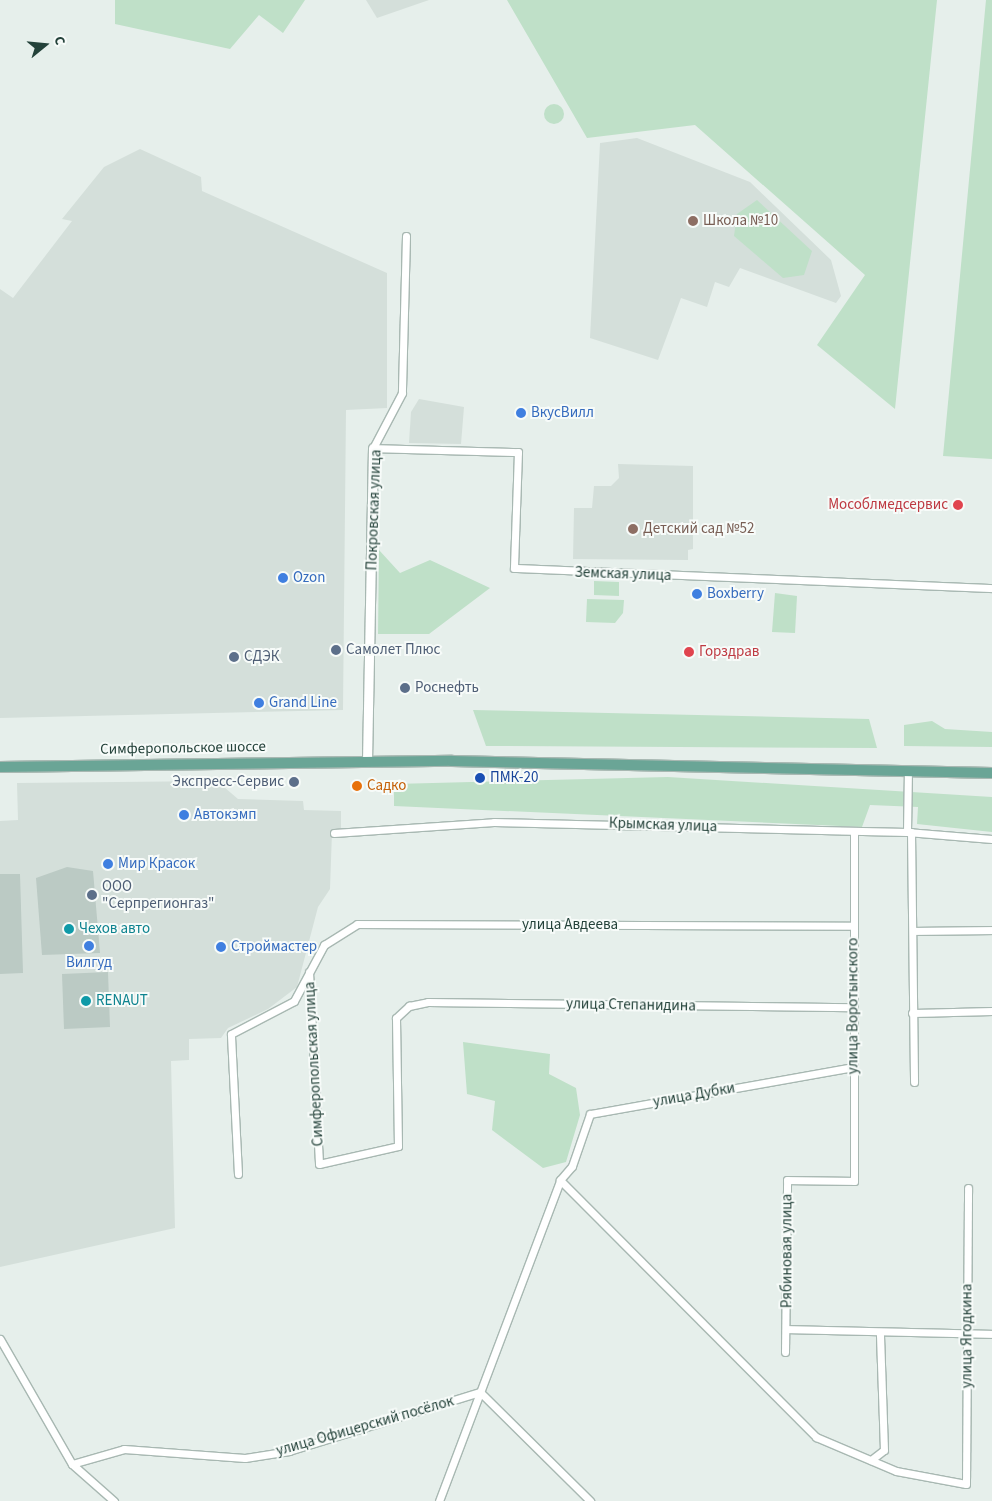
<!DOCTYPE html>
<meta charset="utf-8">
<style>
body{margin:0}
#map{position:relative;width:992px;height:1501px;overflow:hidden;background:#e6efeb;font-family:"Source Sans 3",sans-serif}
div>[style]{position:absolute}
.built>*{inset:0;background:#d4dfda}
.green>*{inset:0;background:#bfe0c8}
.round{border-radius:50%}
.building>*{inset:0;background:#bbcac4}
.roads{filter:drop-shadow(1px 0 #a8b8b2) drop-shadow(-1px 0 #a8b8b2) drop-shadow(0 1px #a8b8b2) drop-shadow(0 -1px #a8b8b2)}
.minor>*{height:7px;margin:-3.5px;padding:0 3.5px;transform-origin:3.5px;border-radius:3.5px;background:#fff}
.tertiary>*{height:9px;margin:-4.5px;padding:0 4.5px;transform-origin:4.5px;border-radius:4.5px;background:#fff}
.primary>*{height:10px;margin:-5px;padding:0 5px;transform-origin:5px;border-radius:5px;background:#6aa596}
.dots>*{width:14px;height:14px;translate:-50% -50%;box-sizing:border-box;border:2px solid #f7fbf9;border-radius:50%}
span{translate:-50% -50%;white-space:nowrap;text-align:center;line-height:1.15;-webkit-text-stroke:4px #f7fbf9;paint-order:stroke}
.education-label{font-size:15px;color:#785e54}
.left{translate:0 -50%;text-align:left}
.shop-label{font-size:15px;color:#366cbe}
.health-label{font-size:15px;color:#be3a42}
.right{translate:-100% -50%;text-align:right}
.street-label{font-size:15px;color:#24423a}
.service-label{font-size:15px;color:#4e5e75}
.transit-label{font-size:15px;color:#164399}
.food-label{font-size:15px;color:#c56008}
.culture-label{font-size:15px;color:#0d838f}
.north{position:absolute;left:20px;top:20px;width:50px;height:50px;-webkit-text-stroke:4px #f7fbf9;paint-order:stroke;rotate:73deg;font-size:14px;font-weight:700;line-height:20px;text-align:center;color:#24423a}
.north::after{content:'';display:block;margin:auto;width:18px;height:22px;background:#24423a;clip-path:polygon(50% 0,100% 100%,50% 72%,0 100%)}
</style>
<div id="map">
<div class="built">
<div style="clip-path:polygon(366px 0,429px 0,377px 18px)"></div>
<div style="clip-path:polygon(637px 138px,750px 182px,831px 260px,841px 296px,836px 303px,740px 268px,729px 287px,715px 282px,707px 307px,681px 298px,658px 360px,590px 338px,600px 143px)"></div>
<div style="clip-path:polygon(140px 149px,201px 177px,202px 191px,387px 273px,387px 408px,346px 410px,343px 710px,0 718px,0 289px,13px 298px,72px 221px,62px 219px,104px 167px)"></div>
<div style="clip-path:polygon(419px 399px,464px 407px,461px 444px,409px 443px,411px 412px)"></div>
<div style="clip-path:polygon(618px 464px,693px 466px,693px 549px,688px 550px,688px 560px,573px 559px,574px 508px,592px 508px,594px 486px,611px 486px,619px 478px)"></div>
<div style="clip-path:polygon(217px 781px,238px 799px,303px 801px,304px 810px,341px 811px,341px 828px,332px 832px,330px 889px,318px 907px,297px 987px,268px 1009px,228px 1028px,221px 1038px,189px 1039px,189px 1060px,171px 1061px,175px 1228px,0 1267px,0 821px,18px 820px,17px 783px)"></div>
</div>
<div class="green">
<div style="clip-path:polygon(115px 0,305px 0,283px 33px,259px 15px,230px 49px,115px 24px)"></div>
<div style="clip-path:polygon(507px 0,937px 0,895px 409px,817px 345px,865px 275px,695px 125px,587px 138px)"></div>
<div style="clip-path:polygon(986px 0,992px 0,992px 459px,943px 456px)"></div>
<div class="round" style="left:544px;top:104px;width:20px;height:20px"></div>
<div style="clip-path:polygon(757px 200px,812px 251px,804px 275px,783px 278px,734px 236px,737px 214px)"></div>
<div style="clip-path:polygon(379px 550px,400px 573px,430px 560px,490px 588px,429px 634px,378px 634px)"></div>
<div style="clip-path:polygon(594px 581px,619px 582px,619px 596px,594px 595px)"></div>
<div style="clip-path:polygon(775px 593px,797px 596px,795px 633px,772px 632px)"></div>
<div style="clip-path:polygon(587px 599px,624px 600px,623px 613px,615px 623px,586px 622px)"></div>
<div style="clip-path:polygon(473px 710px,869px 719px,877px 748px,486px 746px)"></div>
<div style="clip-path:polygon(932px 721px,945px 729px,992px 732px,992px 747px,904px 746px,904px 725px)"></div>
<div style="clip-path:polygon(668px 777px,992px 797px,992px 832px,917px 824px,918px 807px,870px 805px,862px 827px,394px 806px,394px 784px)"></div>
<div style="clip-path:polygon(463px 1042px,550px 1054px,549px 1074px,576px 1088px,580px 1115px,566px 1162px,543px 1168px,492px 1130px,495px 1101px,467px 1094px)"></div>
</div>
<div class="building">
<div style="clip-path:polygon(67px 867px,93px 871px,100px 953px,42px 955px,36px 878px)"></div>
<div style="clip-path:polygon(0 874px,20px 874px,23px 973px,0 974px)"></div>
<div style="clip-path:polygon(108px 972px,110px 1027px,64px 1029px,62px 974px)"></div>
</div>
<div class="roads">
<div class="minor">
<div style="left:406px;top:236px;width:157px;rotate:91.5deg"></div>
<div style="left:402px;top:393px;width:62px;rotate:117.8deg"></div>
<div style="left:373px;top:448px;width:145px;rotate:1.6deg"></div>
<div style="left:518px;top:452px;width:116px;rotate:92deg"></div>
<div style="left:514px;top:568px;width:478px;rotate:2.4deg"></div>
<div style="left:907px;top:832px;width:62px;rotate:-89.1deg"></div>
<div style="left:911px;top:832px;width:250px;rotate:89.3deg"></div>
<div style="left:334px;top:833px;width:160px;rotate:-3.9deg"></div>
<div style="left:494px;top:822px;width:413px;rotate:1.4deg"></div>
<div style="left:907px;top:832px;width:85px;rotate:4.7deg"></div>
<div style="left:913px;top:931px;width:79px;rotate:-0.7deg"></div>
<div style="left:309px;top:972px;width:192px;rotate:87deg"></div>
<div style="left:319px;top:1164px;width:81px;rotate:-12.8deg"></div>
<div style="left:398px;top:1146px;width:128px;rotate:-90.9deg"></div>
<div style="left:396px;top:1018px;width:18px;rotate:-43deg"></div>
<div style="left:409px;top:1006px;width:19px;rotate:-12deg"></div>
<div style="left:428px;top:1002px;width:425px;rotate:0.7deg"></div>
<div style="left:912px;top:1013px;width:80px;rotate:-1.4deg"></div>
<div style="left:238px;top:1174px;width:140px;rotate:-92.9deg"></div>
<div style="left:231px;top:1034px;width:71px;rotate:-27.6deg"></div>
<div style="left:294px;top:1001px;width:64px;rotate:-61.8deg"></div>
<div style="left:324px;top:945px;width:39px;rotate:-32deg"></div>
<div style="left:357px;top:924px;width:497px;rotate:0.2deg"></div>
<div style="left:560px;top:1180px;width:363px;rotate:45.1deg"></div>
<div style="left:816px;top:1437px;width:87px;rotate:23deg"></div>
<div style="left:896px;top:1471px;width:71px;rotate:10.5deg"></div>
<div style="left:966px;top:1484px;width:296px;rotate:-89.6deg"></div>
<div style="left:787px;top:1329px;width:205px;rotate:1.4deg"></div>
<div style="left:0;top:1339px;width:144px;rotate:60.1deg"></div>
<div style="left:72px;top:1464px;width:56px;rotate:41.4deg"></div>
<div style="left:785px;top:1352px;width:172px;rotate:-89.3deg"></div>
<div style="left:787px;top:1180px;width:67px;rotate:0.9deg"></div>
<div style="left:854px;top:1181px;width:350px;rotate:-90deg"></div>
<div style="left:871px;top:1460px;width:16px;rotate:-38deg"></div>
<div style="left:884px;top:1450px;width:116px;rotate:-92deg"></div>
<div style="left:72px;top:1464px;width:54px;rotate:-16.1deg"></div>
<div style="left:124px;top:1449px;width:121px;rotate:4.3deg"></div>
<div style="left:245px;top:1458px;width:45px;rotate:-9deg"></div>
<div style="left:289px;top:1451px;width:200px;rotate:-17.2deg"></div>
<div style="left:480px;top:1392px;width:155px;rotate:44.7deg"></div>
<div style="left:439px;top:1501px;width:343px;rotate:-69.3deg"></div>
<div style="left:560px;top:1180px;width:18px;rotate:-49deg"></div>
<div style="left:572px;top:1166px;width:55px;rotate:-70.9deg"></div>
<div style="left:590px;top:1114px;width:267px;rotate:-10.1deg"></div>
</div>
<div class="tertiary">
<div style="left:367px;top:761px;width:313px;rotate:-88.9deg"></div>
</div>
<div class="primary">
<div style="left:0;top:767px;width:452px;rotate:-0.8deg"></div>
<div style="left:452px;top:761px;width:540px;rotate:1.27deg"></div>
</div>
</div>
<div class="dots">
<div style="left:693px;top:221px;background:#8d6e63"></div>
<div style="left:521px;top:413px;background:#3f7fe0"></div>
<div style="left:958px;top:505px;background:#e0444e"></div>
<div style="left:633px;top:529px;background:#8d6e63"></div>
<div style="left:283px;top:578px;background:#3f7fe0"></div>
<div style="left:697px;top:594px;background:#3f7fe0"></div>
<div style="left:336px;top:650px;background:#5c6f8a"></div>
<div style="left:689px;top:652px;background:#e0444e"></div>
<div style="left:234px;top:657px;background:#5c6f8a"></div>
<div style="left:405px;top:688px;background:#5c6f8a"></div>
<div style="left:259px;top:703px;background:#3f7fe0"></div>
<div style="left:480px;top:778px;background:#1a4fb4"></div>
<div style="left:294px;top:782px;background:#5c6f8a"></div>
<div style="left:357px;top:786px;background:#e8710a"></div>
<div style="left:184px;top:815px;background:#3f7fe0"></div>
<div style="left:108px;top:864px;background:#3f7fe0"></div>
<div style="left:92px;top:895px;background:#5c6f8a"></div>
<div style="left:69px;top:929px;background:#0f9aa8"></div>
<div style="left:89px;top:946px;background:#3f7fe0"></div>
<div style="left:221px;top:947px;background:#3f7fe0"></div>
<div style="left:86px;top:1001px;background:#0f9aa8"></div>
</div>
<div class="education-label">
<span class="left" style="left:703px;top:221px">Школа №10</span>
<span class="left" style="left:643px;top:529px">Детский сад №52</span>
</div>
<div class="shop-label">
<span class="left" style="left:531px;top:413px">ВкусВилл</span>
<span class="left" style="left:293px;top:578px">Ozon</span>
<span class="left" style="left:707px;top:594px">Boxberry</span>
<span class="left" style="left:269px;top:703px">Grand Line</span>
<span class="left" style="left:194px;top:815px">Автокэмп</span>
<span class="left" style="left:118px;top:864px">Мир Красок</span>
<span class="left" style="left:231px;top:947px">Строймастер</span>
<span style="left:89px;top:963px">Вилгуд</span>
</div>
<div class="health-label">
<span class="right" style="left:948px;top:505px">Мособлмедсервис</span>
<span class="left" style="left:699px;top:652px">Горздрав</span>
</div>
<div class="street-label">
<span style="left:374px;top:510px;rotate:-88deg">Покровская улица</span>
<span style="left:623px;top:574px;rotate:2deg">Земская улица</span>
<span style="left:183px;top:748px;rotate:-1deg">Симферопольское шоссе</span>
<span style="left:663px;top:825px;rotate:2deg">Крымская улица</span>
<span style="left:570px;top:925px">улица Авдеева</span>
<span style="left:631px;top:1005px;rotate:1deg">улица Степанидина</span>
<span style="left:853px;top:1006px;rotate:-90deg">улица Воротынского</span>
<span style="left:314px;top:1064px;rotate:-93deg">Симферопольская улица</span>
<span style="left:694px;top:1095px;rotate:-10deg">улица Дубки</span>
<span style="left:787px;top:1251px;rotate:-90deg">Рябиновая улица</span>
<span style="left:967px;top:1336px;rotate:-90deg">улица Ягодкина</span>
<span style="left:365px;top:1426px;rotate:-16deg">улица Офицерский посёлок</span>
</div>
<div class="service-label">
<span class="left" style="left:346px;top:650px">Самолет Плюс</span>
<span class="left" style="left:244px;top:657px">СДЭК</span>
<span class="left" style="left:415px;top:688px">Роснефть</span>
<span class="right" style="left:284px;top:782px">Экспресс-Сервис</span>
<span class="left" style="left:102px;top:895px">ООО<br>"Серпрегионгаз"</span>
</div>
<div class="transit-label">
<span class="left" style="left:490px;top:778px">ПМК-20</span>
</div>
<div class="food-label">
<span class="left" style="left:367px;top:786px">Садко</span>
</div>
<div class="culture-label">
<span class="left" style="left:79px;top:929px">Чехов авто</span>
<span class="left" style="left:96px;top:1001px">RENAUT</span>
</div>
<div class="north">С</div>
</div>
